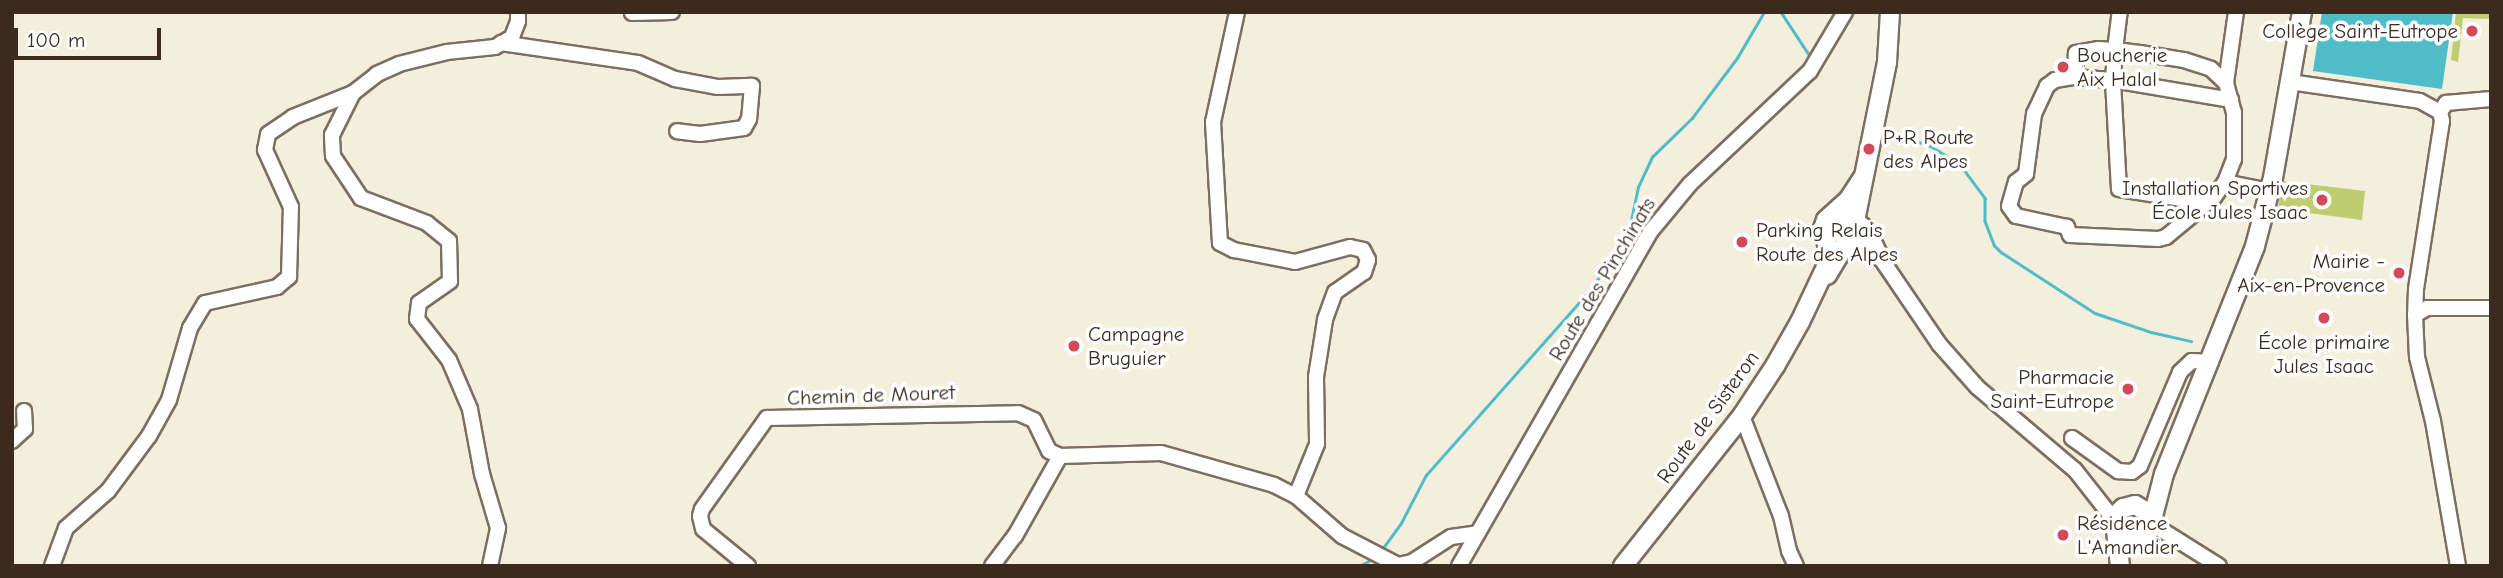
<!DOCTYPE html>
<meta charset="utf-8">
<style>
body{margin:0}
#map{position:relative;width:2503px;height:578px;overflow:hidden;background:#f4efdd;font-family:"Comic Neue",sans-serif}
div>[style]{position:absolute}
.green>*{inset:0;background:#becd6f}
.water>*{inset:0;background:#4fbcc9}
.stream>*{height:2.5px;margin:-1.25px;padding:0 1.25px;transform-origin:1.25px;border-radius:1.25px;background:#4fbcc9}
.roads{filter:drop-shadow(2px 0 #7c6f61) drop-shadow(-2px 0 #7c6f61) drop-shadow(0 2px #7c6f61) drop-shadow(0 -2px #7c6f61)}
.minor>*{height:14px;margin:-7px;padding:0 7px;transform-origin:7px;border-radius:7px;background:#fff}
.major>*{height:18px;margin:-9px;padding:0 9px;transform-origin:9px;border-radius:9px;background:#fff}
.dots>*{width:19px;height:19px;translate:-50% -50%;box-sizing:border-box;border:4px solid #fff;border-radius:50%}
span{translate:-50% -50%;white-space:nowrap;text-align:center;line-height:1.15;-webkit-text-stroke:7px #fff;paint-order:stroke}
.poi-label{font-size:21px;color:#3b2a1e}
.right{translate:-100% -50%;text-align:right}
.left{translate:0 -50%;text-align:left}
.street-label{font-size:21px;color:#3b2a1e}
.frame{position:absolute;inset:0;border:14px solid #3b2a1e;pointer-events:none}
.scale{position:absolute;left:14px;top:28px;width:147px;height:32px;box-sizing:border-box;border:4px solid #3b2a1e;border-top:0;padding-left:9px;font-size:21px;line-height:24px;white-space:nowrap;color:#3b2a1e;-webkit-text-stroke:5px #fff;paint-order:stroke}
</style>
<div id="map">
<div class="green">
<div style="clip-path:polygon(2456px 12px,2491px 12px,2491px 19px,2463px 18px,2458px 62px,2451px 60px)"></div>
<div style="clip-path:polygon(2282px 181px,2365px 191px,2362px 220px,2278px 209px)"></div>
</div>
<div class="water">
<div style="clip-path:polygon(2322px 12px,2453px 12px,2442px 89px,2313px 71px)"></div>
</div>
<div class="stream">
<div style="left:1781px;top:12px;width:53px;rotate:56.6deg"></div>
<div style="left:1895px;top:137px;width:33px;rotate:12deg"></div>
<div style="left:1927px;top:144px;width:37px;rotate:31deg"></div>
<div style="left:1959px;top:163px;width:44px;rotate:53.4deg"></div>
<div style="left:1985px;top:198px;width:23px;rotate:90deg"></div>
<div style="left:1985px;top:221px;width:26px;rotate:69deg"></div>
<div style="left:1994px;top:245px;width:10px;rotate:45deg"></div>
<div style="left:2001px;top:252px;width:112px;rotate:33deg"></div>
<div style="left:2095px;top:313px;width:59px;rotate:18.7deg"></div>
<div style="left:2151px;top:332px;width:41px;rotate:12.7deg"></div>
<div style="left:1383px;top:548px;width:31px;rotate:-54deg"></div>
<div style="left:1401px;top:523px;width:54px;rotate:-62.5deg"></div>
<div style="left:1426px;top:475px;width:250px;rotate:-48.4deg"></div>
<div style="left:1592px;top:288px;width:69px;rotate:-57.5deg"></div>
<div style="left:1629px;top:230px;width:44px;rotate:-78.2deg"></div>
<div style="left:1638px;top:187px;width:33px;rotate:-65deg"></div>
<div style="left:1652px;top:157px;width:56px;rotate:-44.3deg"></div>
<div style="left:1692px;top:118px;width:75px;rotate:-53.1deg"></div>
<div style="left:1737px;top:58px;width:53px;rotate:-59.6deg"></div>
<div style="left:1359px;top:566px;width:13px;rotate:-27deg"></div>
</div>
<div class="roads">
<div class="minor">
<div style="left:1237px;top:12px;width:113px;rotate:102.3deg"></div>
<div style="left:1213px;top:122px;width:121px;rotate:86.7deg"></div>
<div style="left:1220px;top:243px;width:16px;rotate:27deg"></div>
<div style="left:1234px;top:250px;width:62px;rotate:11.1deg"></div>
<div style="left:1295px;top:262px;width:57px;rotate:-15.3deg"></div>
<div style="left:1350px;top:247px;width:13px;rotate:13deg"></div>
<div style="left:1363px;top:250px;width:11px;rotate:63deg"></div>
<div style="left:1368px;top:260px;width:13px;rotate:108deg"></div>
<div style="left:1364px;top:272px;width:35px;rotate:145deg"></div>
<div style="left:1335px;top:292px;width:30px;rotate:110deg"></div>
<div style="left:1325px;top:320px;width:58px;rotate:99deg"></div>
<div style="left:1316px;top:377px;width:67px;rotate:89.1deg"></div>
<div style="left:1317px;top:444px;width:56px;rotate:112deg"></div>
<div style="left:1296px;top:496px;width:61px;rotate:41deg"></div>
<div style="left:1342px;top:536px;width:63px;rotate:27.4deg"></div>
<div style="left:1398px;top:565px;width:14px;rotate:-12deg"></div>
<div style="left:1412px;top:562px;width:46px;rotate:-32.7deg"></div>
<div style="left:1451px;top:537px;width:27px;rotate:-8deg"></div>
<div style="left:632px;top:13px;width:40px;rotate:-1.4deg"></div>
<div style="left:501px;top:43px;width:138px;rotate:8.3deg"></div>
<div style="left:638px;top:63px;width:40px;rotate:23.4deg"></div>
<div style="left:675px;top:79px;width:44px;rotate:10.5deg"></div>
<div style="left:718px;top:87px;width:34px;rotate:-2deg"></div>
<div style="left:752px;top:86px;width:33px;rotate:95deg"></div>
<div style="left:749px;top:119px;width:10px;rotate:119deg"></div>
<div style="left:744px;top:128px;width:44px;rotate:172.2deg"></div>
<div style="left:700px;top:134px;width:23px;rotate:-173deg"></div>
<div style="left:2075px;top:77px;width:24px;rotate:-88deg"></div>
<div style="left:2076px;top:53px;width:22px;rotate:-10deg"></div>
<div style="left:2098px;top:49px;width:17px;rotate:3deg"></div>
<div style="left:2115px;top:50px;width:25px;rotate:7deg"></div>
<div style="left:2140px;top:53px;width:45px;rotate:9deg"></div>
<div style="left:2184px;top:60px;width:28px;rotate:18deg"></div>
<div style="left:2211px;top:69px;width:21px;rotate:43deg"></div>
<div style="left:2226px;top:83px;width:30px;rotate:75deg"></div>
<div style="left:2234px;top:112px;width:47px;rotate:90deg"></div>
<div style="left:2234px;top:159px;width:25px;rotate:111deg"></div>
<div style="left:2225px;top:182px;width:19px;rotate:126deg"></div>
<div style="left:2214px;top:197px;width:62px;rotate:140.2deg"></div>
<div style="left:2166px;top:237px;width:8px;rotate:166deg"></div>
<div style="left:2158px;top:239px;width:88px;rotate:-177.4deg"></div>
<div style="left:2070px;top:235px;width:9px;rotate:-111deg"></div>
<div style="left:2067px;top:227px;width:52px;rotate:-167.8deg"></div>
<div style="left:2016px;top:216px;width:12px;rotate:-125deg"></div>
<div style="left:2009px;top:206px;width:25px;rotate:-74deg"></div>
<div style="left:2016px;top:182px;width:13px;rotate:-39deg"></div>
<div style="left:2026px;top:174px;width:61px;rotate:-82.4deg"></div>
<div style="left:2034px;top:114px;width:31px;rotate:-65deg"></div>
<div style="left:2047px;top:86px;width:10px;rotate:-37deg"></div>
<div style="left:2055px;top:80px;width:20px;rotate:-9deg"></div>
<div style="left:2075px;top:77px;width:38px;rotate:5deg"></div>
<div style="left:2113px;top:80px;width:30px;rotate:-86deg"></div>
<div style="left:2115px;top:50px;width:38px;rotate:-83deg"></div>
<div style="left:2290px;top:82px;width:131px;rotate:8.3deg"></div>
<div style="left:2420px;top:101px;width:23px;rotate:29deg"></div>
<div style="left:2440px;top:112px;width:9px;rotate:77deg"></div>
<div style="left:2442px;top:121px;width:170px;rotate:98.8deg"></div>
<div style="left:2416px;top:289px;width:26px;rotate:92deg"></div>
<div style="left:2415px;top:315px;width:42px;rotate:87.3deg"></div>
<div style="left:2417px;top:357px;width:66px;rotate:76deg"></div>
<div style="left:2433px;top:421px;width:147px;rotate:80.2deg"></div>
<div style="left:2226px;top:83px;width:72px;rotate:-82deg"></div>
<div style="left:2440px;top:112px;width:11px;rotate:-56deg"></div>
<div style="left:2446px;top:103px;width:45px;rotate:-5.1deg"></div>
<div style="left:2225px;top:182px;width:46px;rotate:11.3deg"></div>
<div style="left:2207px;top:203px;width:89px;rotate:-171deg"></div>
<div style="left:2119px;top:189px;width:109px;rotate:-93.2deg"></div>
<div style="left:2113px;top:80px;width:120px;rotate:9.6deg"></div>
<div style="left:1841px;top:236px;width:20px;rotate:-147deg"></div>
<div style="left:1824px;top:225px;width:18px;rotate:-22deg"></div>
<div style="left:1841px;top:218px;width:23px;rotate:18deg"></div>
<div style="left:1863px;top:225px;width:11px;rotate:49deg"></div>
<div style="left:1870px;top:233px;width:33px;rotate:65deg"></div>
<div style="left:1884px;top:263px;width:98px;rotate:55.8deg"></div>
<div style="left:1939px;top:344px;width:57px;rotate:48.5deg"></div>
<div style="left:1977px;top:387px;width:128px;rotate:40.3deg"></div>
<div style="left:2075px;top:470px;width:65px;rotate:51.9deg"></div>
<div style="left:1841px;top:236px;width:34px;rotate:26deg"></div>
<div style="left:1872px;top:251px;width:11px;rotate:45deg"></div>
<div style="left:2415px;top:315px;width:14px;rotate:-30deg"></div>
<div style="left:2427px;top:308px;width:64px"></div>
<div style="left:1742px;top:416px;width:107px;rotate:68.7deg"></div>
<div style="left:1781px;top:516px;width:36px;rotate:77deg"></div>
<div style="left:1789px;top:551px;width:17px;rotate:65deg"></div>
<div style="left:2072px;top:438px;width:57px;rotate:35.7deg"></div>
<div style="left:2118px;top:471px;width:14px;rotate:4deg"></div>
<div style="left:2132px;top:472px;width:10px;rotate:-37deg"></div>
<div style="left:2140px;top:466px;width:102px;rotate:-66.9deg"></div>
<div style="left:2180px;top:372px;width:16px;rotate:-43deg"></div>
<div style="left:2192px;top:361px;width:19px;rotate:3deg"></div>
<div style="left:12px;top:441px;width:18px;rotate:-43deg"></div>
<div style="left:25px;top:429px;width:18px;rotate:-93deg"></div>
<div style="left:2152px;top:524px;width:79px;rotate:32.1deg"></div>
<div style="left:52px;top:566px;width:40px;rotate:-69.8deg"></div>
<div style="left:66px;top:528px;width:56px;rotate:-41.4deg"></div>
<div style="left:108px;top:491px;width:69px;rotate:-53.3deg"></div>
<div style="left:149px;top:436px;width:41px;rotate:-60.9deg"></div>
<div style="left:169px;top:400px;width:75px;rotate:-73.7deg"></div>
<div style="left:190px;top:328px;width:29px;rotate:-59deg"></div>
<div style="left:205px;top:303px;width:74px;rotate:-12.5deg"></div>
<div style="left:277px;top:287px;width:16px;rotate:-40deg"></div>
<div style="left:289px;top:277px;width:70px;rotate:-88.4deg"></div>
<div style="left:291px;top:207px;width:63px;rotate:-114.5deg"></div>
<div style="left:265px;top:150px;width:16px;rotate:-79deg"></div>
<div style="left:268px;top:134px;width:30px;rotate:-34deg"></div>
<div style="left:293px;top:117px;width:65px;rotate:-21.8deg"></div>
<div style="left:490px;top:566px;width:39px;rotate:-78deg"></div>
<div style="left:498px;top:528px;width:56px;rotate:-106.5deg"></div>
<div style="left:482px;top:474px;width:66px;rotate:-100.5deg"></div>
<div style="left:470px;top:409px;width:53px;rotate:-113.2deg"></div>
<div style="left:449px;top:360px;width:52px;rotate:-128deg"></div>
<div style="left:417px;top:319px;width:16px;rotate:-83deg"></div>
<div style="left:419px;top:303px;width:38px;rotate:-35deg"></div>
<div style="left:450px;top:281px;width:40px;rotate:-91.4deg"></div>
<div style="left:449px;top:241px;width:28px;rotate:-141deg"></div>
<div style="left:427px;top:223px;width:71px;rotate:-159.3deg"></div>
<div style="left:361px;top:198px;width:50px;rotate:-123.7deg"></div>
<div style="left:333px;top:156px;width:21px;rotate:-93deg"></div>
<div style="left:332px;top:135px;width:47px;rotate:-63.4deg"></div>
<div style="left:353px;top:93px;width:31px;rotate:-38deg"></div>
<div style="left:377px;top:74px;width:24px;rotate:-24deg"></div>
<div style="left:399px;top:64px;width:49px;rotate:-14deg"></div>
<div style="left:447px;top:52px;width:48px;rotate:-5.9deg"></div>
<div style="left:495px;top:47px;width:20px;rotate:-30deg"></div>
<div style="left:512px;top:37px;width:17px;rotate:-69deg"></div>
<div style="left:518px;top:21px;width:9px;rotate:-90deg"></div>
<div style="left:748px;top:566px;width:58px;rotate:-140.6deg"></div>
<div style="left:703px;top:529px;width:13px;rotate:-103deg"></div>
<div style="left:700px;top:516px;width:7px;rotate:-74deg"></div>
<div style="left:702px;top:509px;width:112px;rotate:-54.5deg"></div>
<div style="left:767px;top:418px;width:251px;rotate:-1.1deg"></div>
<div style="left:1018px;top:413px;width:17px;rotate:24deg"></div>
<div style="left:1034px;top:420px;width:34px;rotate:64deg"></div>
<div style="left:1049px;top:451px;width:12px;rotate:24deg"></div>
<div style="left:1060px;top:456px;width:101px;rotate:-1.7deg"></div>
<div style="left:1161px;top:453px;width:117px;rotate:15.8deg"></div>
<div style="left:1274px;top:485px;width:25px;rotate:27deg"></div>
<div style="left:992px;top:566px;width:38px;rotate:-53deg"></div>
<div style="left:1015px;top:536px;width:92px;rotate:-60.6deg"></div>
<div style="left:1459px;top:566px;width:386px;rotate:-60.2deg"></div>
<div style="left:1651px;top:231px;width:61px;rotate:-50.3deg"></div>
<div style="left:1690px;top:184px;width:165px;rotate:-43.3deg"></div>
<div style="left:1810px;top:71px;width:69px;rotate:-59.3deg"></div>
</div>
<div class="major">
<div style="left:1827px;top:275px;width:41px;rotate:-59deg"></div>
<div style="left:1848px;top:240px;width:25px;rotate:-72deg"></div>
<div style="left:1856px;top:216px;width:157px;rotate:-78.6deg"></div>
<div style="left:1887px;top:62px;width:50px;rotate:-86.6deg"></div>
<div style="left:2152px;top:520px;width:48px;rotate:-75.4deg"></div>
<div style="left:2164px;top:474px;width:245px;rotate:-68.2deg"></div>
<div style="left:2255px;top:246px;width:70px;rotate:-75.2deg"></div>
<div style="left:2273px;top:178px;width:169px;rotate:-80.1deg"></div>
<div style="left:2118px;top:534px;width:9px;rotate:41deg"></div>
<div style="left:2125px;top:540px;width:10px;rotate:11deg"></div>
<div style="left:2135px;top:542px;width:12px;rotate:-24deg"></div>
<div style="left:2146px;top:537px;width:14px;rotate:-65deg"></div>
<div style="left:2152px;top:524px;width:11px;rotate:-105deg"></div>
<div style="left:2149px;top:513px;width:16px;rotate:-150deg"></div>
<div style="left:2135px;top:505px;width:12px;rotate:166deg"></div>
<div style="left:2123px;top:508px;width:8px;rotate:135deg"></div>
<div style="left:2117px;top:514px;width:7px;rotate:106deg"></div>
<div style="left:2115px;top:521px;width:45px;rotate:83.7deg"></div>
<div style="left:1623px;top:566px;width:191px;rotate:-51.6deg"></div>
<div style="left:1742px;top:416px;width:60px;rotate:-56.6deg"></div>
<div style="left:1775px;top:366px;width:51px;rotate:-60.4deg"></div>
<div style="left:1800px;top:322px;width:63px;rotate:-64.7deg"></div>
<div style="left:1827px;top:265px;width:18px;rotate:-87deg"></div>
<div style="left:1828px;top:247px;width:19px;rotate:-106deg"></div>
<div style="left:1823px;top:229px;width:9px;rotate:-72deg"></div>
<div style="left:1826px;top:220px;width:31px;rotate:-42deg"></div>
<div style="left:1849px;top:199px;width:24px;rotate:-57deg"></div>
</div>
</div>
<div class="dots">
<div style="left:2472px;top:31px;background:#d1495b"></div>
<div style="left:2063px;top:67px;background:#d1495b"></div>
<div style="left:1869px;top:149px;background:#d1495b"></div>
<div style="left:2322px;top:200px;background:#d1495b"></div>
<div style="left:1742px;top:242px;background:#d1495b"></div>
<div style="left:2399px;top:273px;background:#d1495b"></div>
<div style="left:2324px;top:318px;background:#d1495b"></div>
<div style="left:1074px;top:346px;background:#d1495b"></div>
<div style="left:2128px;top:389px;background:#d1495b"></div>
<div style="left:2063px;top:535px;background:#d1495b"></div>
</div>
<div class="poi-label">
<span class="right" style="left:2458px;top:31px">Collège Saint-Eutrope</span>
<span class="left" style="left:2077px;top:67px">Boucherie<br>Aix Halal</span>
<span class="left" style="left:1883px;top:149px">P+R Route<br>des Alpes</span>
<span class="right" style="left:2308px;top:200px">Installation Sportives<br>École Jules Isaac</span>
<span class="left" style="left:1756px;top:242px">Parking Relais<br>Route des Alpes</span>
<span class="right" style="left:2385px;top:273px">Mairie -<br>Aix-en-Provence</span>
<span class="left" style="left:1088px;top:346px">Campagne<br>Bruguier</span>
<span style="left:2324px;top:354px">École primaire<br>Jules Isaac</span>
<span class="right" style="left:2114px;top:389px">Pharmacie<br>Saint-Eutrope</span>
<span class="left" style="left:2077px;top:535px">Résidence<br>L'Amandier</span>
</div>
<div class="street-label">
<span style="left:1602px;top:279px;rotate:-59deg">Route des Pinchinats</span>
<span style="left:871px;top:395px;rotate:-2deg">Chemin de Mouret</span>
<span style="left:1708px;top:417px;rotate:-54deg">Route de Sisteron</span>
</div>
<div class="frame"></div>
<div class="scale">100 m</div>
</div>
